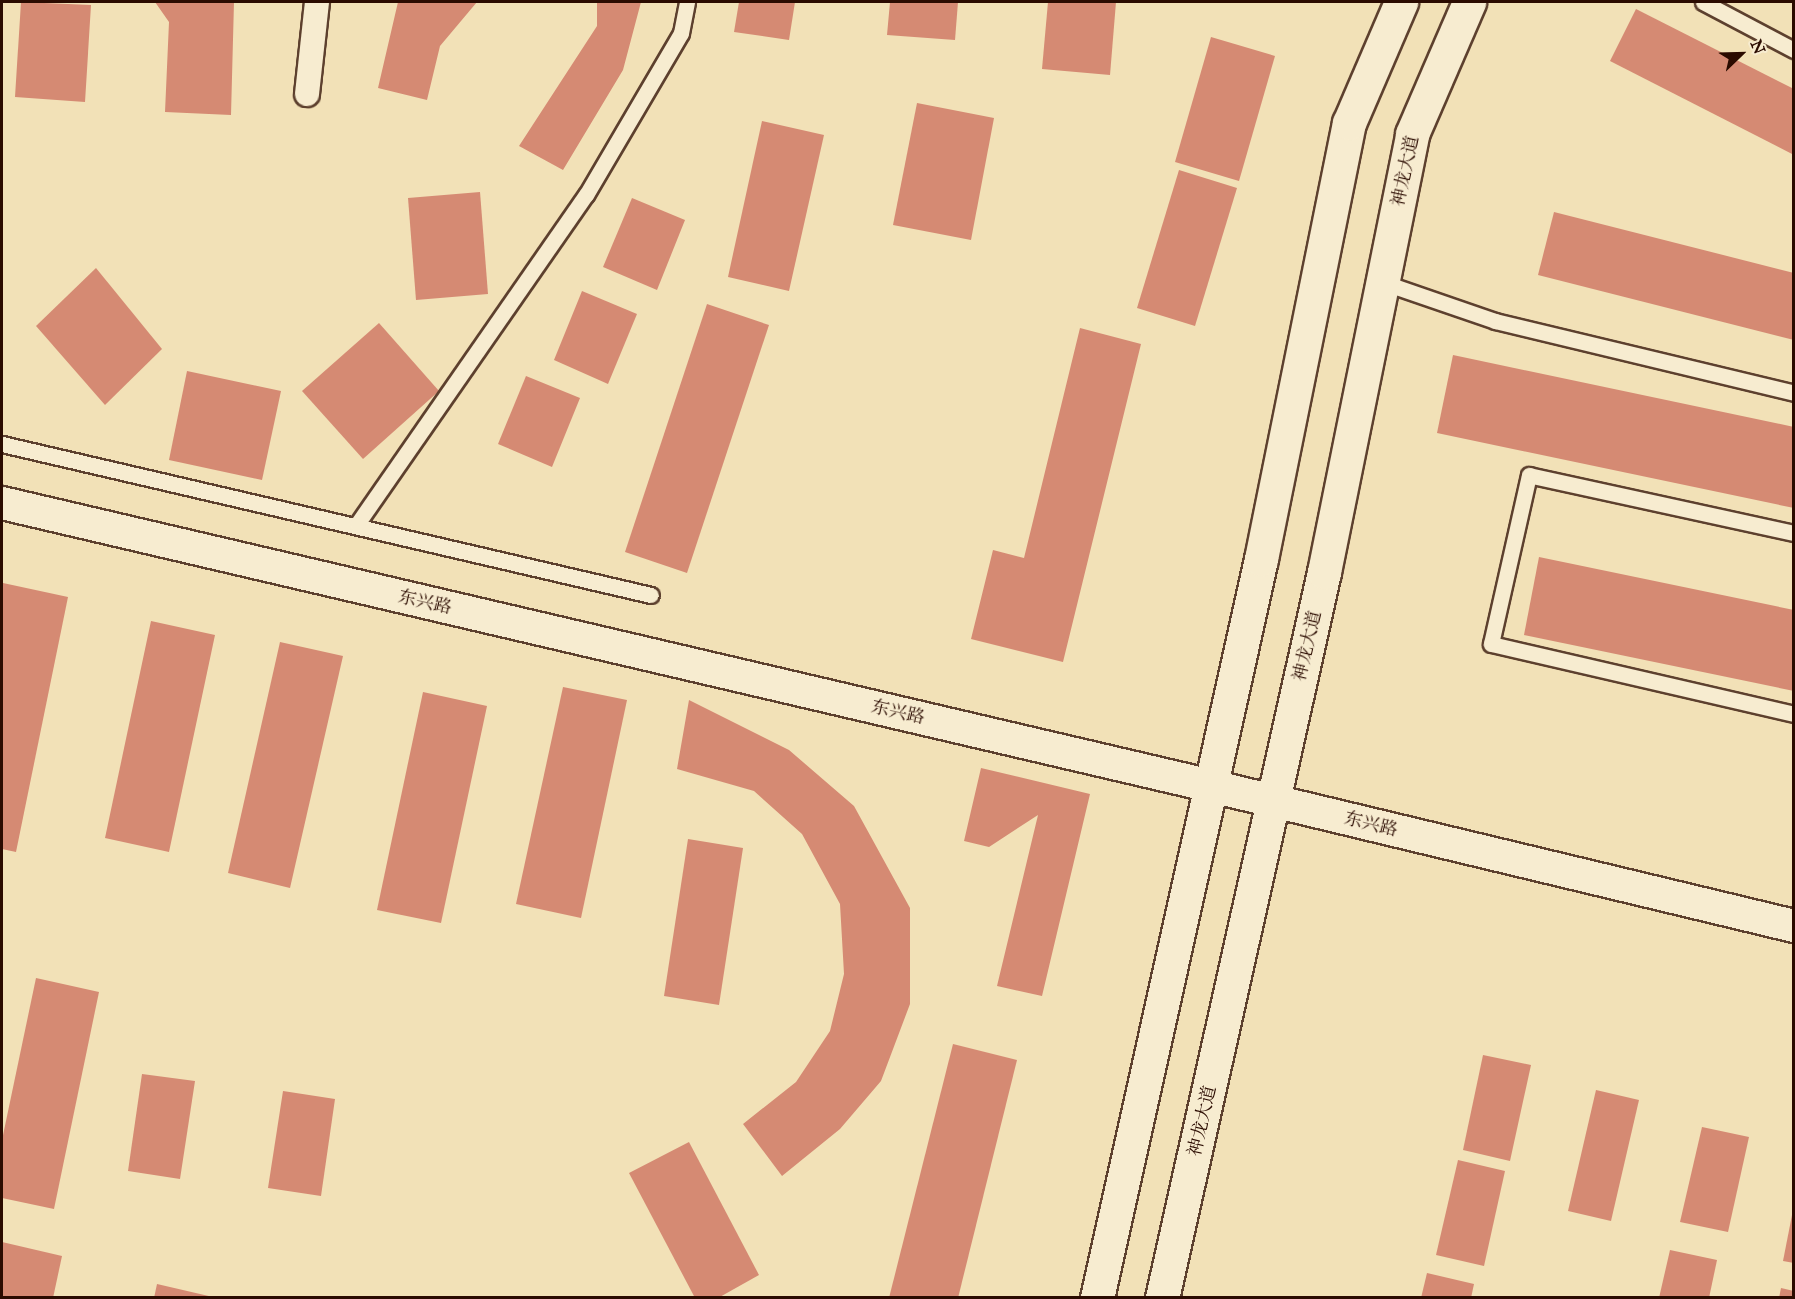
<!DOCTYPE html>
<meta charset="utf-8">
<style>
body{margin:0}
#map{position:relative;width:1795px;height:1299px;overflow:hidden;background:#f2e1b7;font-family:"IM FELL Great Primer","Noto Serif SC",serif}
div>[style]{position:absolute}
.building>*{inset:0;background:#d58a73}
.roads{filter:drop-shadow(2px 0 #5d402e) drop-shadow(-2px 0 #5d402e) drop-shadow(0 2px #5d402e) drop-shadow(0 -2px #5d402e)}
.service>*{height:15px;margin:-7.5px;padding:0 7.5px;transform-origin:7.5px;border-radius:7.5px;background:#f7ecd0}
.pedestrian>*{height:24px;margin:-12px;padding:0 12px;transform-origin:12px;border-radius:12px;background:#f7ecd0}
.minor>*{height:32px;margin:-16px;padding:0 16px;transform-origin:16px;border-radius:16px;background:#f7ecd0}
.secondary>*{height:33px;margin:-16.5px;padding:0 16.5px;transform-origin:16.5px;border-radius:16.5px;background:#f7ecd0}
span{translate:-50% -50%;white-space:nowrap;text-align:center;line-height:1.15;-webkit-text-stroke:5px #f7ecd0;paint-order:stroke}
.street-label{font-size:18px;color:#2b0b00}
.frame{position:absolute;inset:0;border:3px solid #2b0b00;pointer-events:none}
.north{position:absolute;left:1711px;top:24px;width:60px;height:60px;-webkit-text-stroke:4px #f7ecd0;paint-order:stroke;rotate:67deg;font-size:16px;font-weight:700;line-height:24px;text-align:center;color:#2b0b00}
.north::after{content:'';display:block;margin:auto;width:21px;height:27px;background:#2b0b00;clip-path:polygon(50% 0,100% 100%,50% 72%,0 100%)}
</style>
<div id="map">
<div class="building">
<div style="clip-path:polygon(21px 2px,91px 5px,85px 102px,15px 97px)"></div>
<div style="clip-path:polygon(155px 2px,234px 2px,231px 115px,165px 112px,169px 22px)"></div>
<div style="clip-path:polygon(398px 2px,477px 2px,440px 46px,427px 100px,378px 88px)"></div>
<div style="clip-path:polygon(597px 2px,641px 2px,623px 70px,563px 170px,519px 146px,597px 26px)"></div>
<div style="clip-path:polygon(739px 2px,795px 2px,789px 40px,734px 32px)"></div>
<div style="clip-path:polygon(890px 2px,958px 2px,955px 40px,887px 35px)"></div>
<div style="clip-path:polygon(1048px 2px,1116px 2px,1110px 75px,1042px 69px)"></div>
<div style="clip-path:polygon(1636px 9px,1794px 89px,1794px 155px,1610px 61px)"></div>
<div style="clip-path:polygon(1211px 37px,1275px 56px,1239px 181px,1175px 162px)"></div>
<div style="clip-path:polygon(917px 103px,994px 118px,971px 240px,893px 225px)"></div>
<div style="clip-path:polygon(762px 121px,824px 135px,789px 291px,728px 277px)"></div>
<div style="clip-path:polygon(1179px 170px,1237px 188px,1195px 326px,1137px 308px)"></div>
<div style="clip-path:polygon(480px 192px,488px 294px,416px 300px,408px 198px)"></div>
<div style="clip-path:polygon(632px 198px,685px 220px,657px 290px,603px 267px)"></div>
<div style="clip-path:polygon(1554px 212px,1794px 273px,1794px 340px,1538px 275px)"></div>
<div style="clip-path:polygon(96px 268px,162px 349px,105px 405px,36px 326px)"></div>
<div style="clip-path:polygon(582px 291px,637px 314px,608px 384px,554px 360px)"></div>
<div style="clip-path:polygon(707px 304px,769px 325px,687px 573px,625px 552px)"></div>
<div style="clip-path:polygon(379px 323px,439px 391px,363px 459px,302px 391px)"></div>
<div style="clip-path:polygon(1080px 328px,1141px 344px,1063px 662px,971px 639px,993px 550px,1024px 558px)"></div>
<div style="clip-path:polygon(1453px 355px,1794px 427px,1794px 508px,1437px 433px)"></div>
<div style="clip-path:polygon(187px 371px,281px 391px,262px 480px,169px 460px)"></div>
<div style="clip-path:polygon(526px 376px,580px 398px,552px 467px,498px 444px)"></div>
<div style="clip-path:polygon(1539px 557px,1794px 610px,1794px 691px,1524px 635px)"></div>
<div style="clip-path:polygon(3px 583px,68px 597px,16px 852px,2px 849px)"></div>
<div style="clip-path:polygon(151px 621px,215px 635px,169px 852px,105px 838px)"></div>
<div style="clip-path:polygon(280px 642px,343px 656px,290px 888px,228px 873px)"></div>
<div style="clip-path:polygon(563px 687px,627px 700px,581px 918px,516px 904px)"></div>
<div style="clip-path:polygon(423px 692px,487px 706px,441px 923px,377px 910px)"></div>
<div style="clip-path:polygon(689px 700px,789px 750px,854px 806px,910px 908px,910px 1004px,881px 1081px,840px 1129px,782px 1176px,743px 1124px,796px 1082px,830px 1031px,844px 974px,840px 904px,802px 834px,754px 791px,677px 769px)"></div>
<div style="clip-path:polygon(981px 768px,1090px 794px,1042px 996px,997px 986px,1038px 815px,989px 847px,964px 841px)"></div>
<div style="clip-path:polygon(688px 839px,743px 848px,719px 1005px,664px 996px)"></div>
<div style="clip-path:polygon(36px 978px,99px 992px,54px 1209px,2px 1198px,2px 1140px)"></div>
<div style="clip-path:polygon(953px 1044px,1017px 1060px,958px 1298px,889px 1298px)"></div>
<div style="clip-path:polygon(1483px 1055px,1531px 1065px,1510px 1161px,1463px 1150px)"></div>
<div style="clip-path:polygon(142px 1074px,195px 1081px,180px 1179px,128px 1171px)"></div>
<div style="clip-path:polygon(1596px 1090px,1639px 1100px,1611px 1221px,1568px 1211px)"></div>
<div style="clip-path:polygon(283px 1091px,335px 1099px,321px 1196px,268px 1188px)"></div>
<div style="clip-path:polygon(1702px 1127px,1749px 1137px,1728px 1232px,1680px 1222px)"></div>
<div style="clip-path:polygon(689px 1142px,759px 1275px,718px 1298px,695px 1298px,629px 1173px)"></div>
<div style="clip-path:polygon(1458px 1160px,1505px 1171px,1484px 1266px,1436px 1255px)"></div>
<div style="clip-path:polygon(1792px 1215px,1794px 1215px,1794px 1263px,1783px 1261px)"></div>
<div style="clip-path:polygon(2px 1242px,62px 1256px,53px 1298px,2px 1298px)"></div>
<div style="clip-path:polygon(1670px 1250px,1717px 1260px,1709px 1298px,1659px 1298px)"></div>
<div style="clip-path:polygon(1427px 1273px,1474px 1284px,1471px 1298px,1421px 1298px)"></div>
<div style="clip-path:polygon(157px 1284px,213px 1297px,213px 1298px,154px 1298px)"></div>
<div style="clip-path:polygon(1781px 1288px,1794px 1291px,1794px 1298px,1779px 1298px)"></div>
</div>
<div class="roads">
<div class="service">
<div style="left:1703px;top:2px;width:103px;rotate:27.8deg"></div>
<div style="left:1382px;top:282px;width:120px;rotate:19deg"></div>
<div style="left:1495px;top:321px;width:308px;rotate:13.5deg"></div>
<div style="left:2px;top:444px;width:666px;rotate:13.1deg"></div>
<div style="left:357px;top:524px;width:401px;rotate:-55.2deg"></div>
<div style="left:586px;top:195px;width:188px;rotate:-59.6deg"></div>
<div style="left:681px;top:33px;width:32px;rotate:-79deg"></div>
<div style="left:1794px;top:533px;width:271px;rotate:-167.7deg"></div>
<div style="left:1529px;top:475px;width:173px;rotate:102.7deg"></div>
<div style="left:1491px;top:644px;width:311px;rotate:13deg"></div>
</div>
<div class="pedestrian">
<div style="left:307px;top:94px;width:93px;rotate:-83.8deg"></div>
</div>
<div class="minor">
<div style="left:2px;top:503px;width:1242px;rotate:13.17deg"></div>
<div style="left:1211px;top:786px;width:600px;rotate:13.5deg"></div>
</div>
<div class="secondary">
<div style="left:1097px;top:1298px;width:757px;rotate:-77.49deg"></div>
<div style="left:1261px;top:559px;width:445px;rotate:-78.6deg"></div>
<div style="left:1349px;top:123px;width:132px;rotate:-66.7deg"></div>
<div style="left:1162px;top:1298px;width:744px;rotate:-77.42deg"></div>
<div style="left:1324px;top:572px;width:447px;rotate:-78.6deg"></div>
<div style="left:1412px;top:134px;width:144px;rotate:-66.6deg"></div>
</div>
</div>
<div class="street-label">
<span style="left:1405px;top:171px;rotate:-78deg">神龙大道</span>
<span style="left:425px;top:602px;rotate:13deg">东兴路</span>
<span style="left:1307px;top:646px;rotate:-77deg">神龙大道</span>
<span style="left:898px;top:712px;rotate:13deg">东兴路</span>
<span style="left:1371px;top:824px;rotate:14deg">东兴路</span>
<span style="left:1202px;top:1121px;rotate:-77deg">神龙大道</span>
</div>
<div class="frame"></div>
<div class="north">N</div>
</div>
